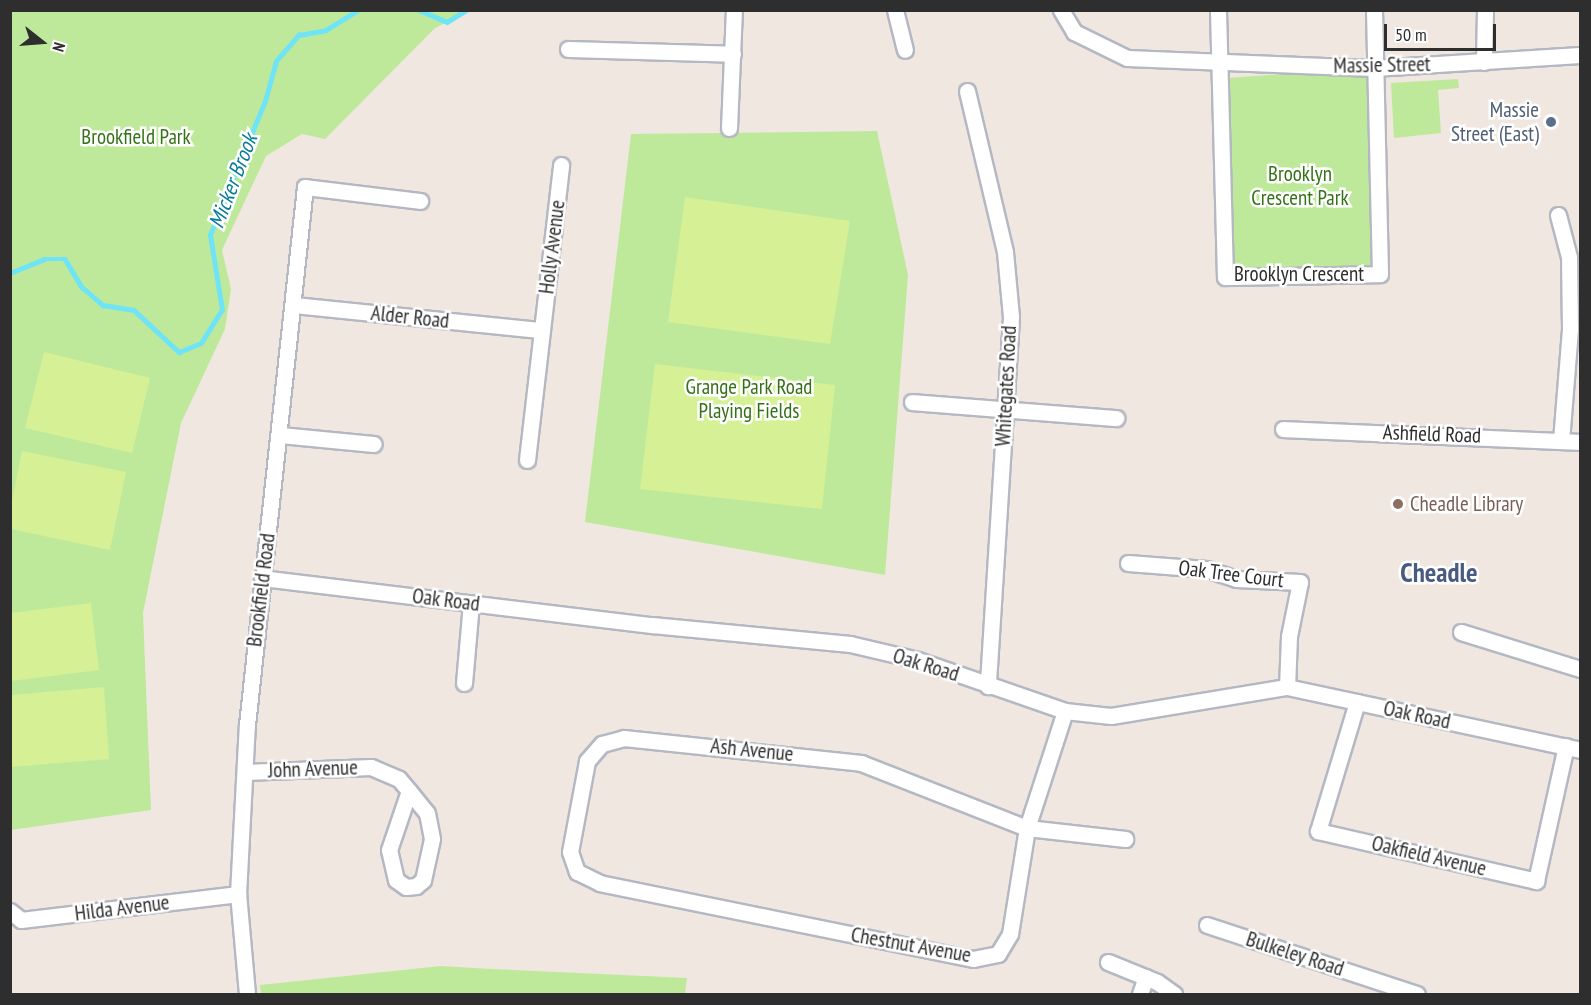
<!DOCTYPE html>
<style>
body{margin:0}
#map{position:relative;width:1591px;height:1005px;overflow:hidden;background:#efe7e0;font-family:"PT Sans Narrow",sans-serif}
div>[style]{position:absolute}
.green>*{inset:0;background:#bfe99a}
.pitch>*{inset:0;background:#d5f095}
.stream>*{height:4.5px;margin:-2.25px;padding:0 2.25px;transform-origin:2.25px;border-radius:2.25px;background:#6ee4f6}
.roads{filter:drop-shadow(2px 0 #b4b8c2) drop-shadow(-2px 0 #b4b8c2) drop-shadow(0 2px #b4b8c2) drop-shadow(0 -2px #b4b8c2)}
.minor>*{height:15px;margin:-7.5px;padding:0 7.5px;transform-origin:7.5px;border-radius:7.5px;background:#fff}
.dots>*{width:16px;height:16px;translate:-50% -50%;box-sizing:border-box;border:3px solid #fff;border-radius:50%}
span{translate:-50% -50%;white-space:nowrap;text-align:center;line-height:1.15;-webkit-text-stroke:5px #fff;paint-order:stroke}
.street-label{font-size:21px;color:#2e2e2e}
.service-label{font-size:21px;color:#4e5e75}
.right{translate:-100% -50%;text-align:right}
.park-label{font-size:21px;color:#357217}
.education-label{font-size:21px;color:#785e54}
.left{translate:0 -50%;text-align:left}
.water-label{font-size:22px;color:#067b9b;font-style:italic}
.district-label{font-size:27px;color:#4a5b82;font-weight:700}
.frame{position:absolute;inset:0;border:12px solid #2e2e2e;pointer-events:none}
.north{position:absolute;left:12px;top:12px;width:60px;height:60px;-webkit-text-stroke:4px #fff;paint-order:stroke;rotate:107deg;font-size:16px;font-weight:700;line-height:24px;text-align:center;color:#2e2e2e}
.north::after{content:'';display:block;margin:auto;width:21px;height:27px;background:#2e2e2e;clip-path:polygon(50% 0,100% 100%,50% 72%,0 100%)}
.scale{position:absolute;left:1384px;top:24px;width:112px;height:27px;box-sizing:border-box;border:3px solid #2e2e2e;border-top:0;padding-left:8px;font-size:18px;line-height:21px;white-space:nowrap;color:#2e2e2e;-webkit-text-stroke:4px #fff;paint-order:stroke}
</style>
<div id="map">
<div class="green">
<div style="clip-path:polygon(10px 11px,469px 11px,435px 28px,325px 139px,302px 134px,266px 156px,222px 250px,231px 289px,225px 329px,181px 423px,143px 613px,151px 810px,11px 830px)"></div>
<div style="clip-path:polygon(1369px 68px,1375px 267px,1229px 273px,1227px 78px)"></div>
<div style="clip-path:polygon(1458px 79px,1459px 88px,1438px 90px,1441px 133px,1394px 138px,1391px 83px)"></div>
<div style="clip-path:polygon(877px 131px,908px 275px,885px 575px,585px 522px,631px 134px)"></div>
<div style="clip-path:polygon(441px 966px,491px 969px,687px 978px,685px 994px,261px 994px,260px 985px)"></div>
</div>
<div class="pitch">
<div style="clip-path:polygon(685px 197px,850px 221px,830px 344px,668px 322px)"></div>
<div style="clip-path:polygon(44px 352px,150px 378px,132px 453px,25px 428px)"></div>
<div style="clip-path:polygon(655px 364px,835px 385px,822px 509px,640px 489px)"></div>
<div style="clip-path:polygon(22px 451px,126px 472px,110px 550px,11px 529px,11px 505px)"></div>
<div style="clip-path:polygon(91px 603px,99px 670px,11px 681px,11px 613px)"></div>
<div style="clip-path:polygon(104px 687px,109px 759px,11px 767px,11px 695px)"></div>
</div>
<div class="stream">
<div style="left:419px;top:10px;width:30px;rotate:23deg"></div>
<div style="left:447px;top:22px;width:22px;rotate:-32deg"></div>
<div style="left:10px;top:273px;width:37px;rotate:-22deg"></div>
<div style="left:44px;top:259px;width:21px"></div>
<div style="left:65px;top:259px;width:33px;rotate:59deg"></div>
<div style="left:82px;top:287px;width:28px;rotate:41deg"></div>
<div style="left:103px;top:305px;width:31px;rotate:9deg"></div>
<div style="left:134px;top:310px;width:62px;rotate:43deg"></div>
<div style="left:179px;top:352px;width:24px;rotate:-22deg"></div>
<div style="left:201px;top:343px;width:39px;rotate:-58deg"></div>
<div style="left:222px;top:310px;width:76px;rotate:-99.1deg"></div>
<div style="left:210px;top:235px;width:145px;rotate:-67.7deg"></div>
<div style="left:265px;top:101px;width:41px;rotate:-74.6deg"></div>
<div style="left:276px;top:61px;width:35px;rotate:-49deg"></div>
<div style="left:299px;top:35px;width:27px;rotate:-10deg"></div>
<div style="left:326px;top:30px;width:38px;rotate:-32deg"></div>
</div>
<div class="roads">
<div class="minor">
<div style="left:895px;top:10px;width:41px;rotate:76deg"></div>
<div style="left:1061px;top:10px;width:26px;rotate:59deg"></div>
<div style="left:1074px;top:32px;width:59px;rotate:26.1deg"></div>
<div style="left:1127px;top:58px;width:247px;rotate:2.3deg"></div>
<div style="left:1374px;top:68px;width:206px;rotate:-3.6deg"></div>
<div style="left:1218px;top:10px;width:267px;rotate:88.5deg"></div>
<div style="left:1225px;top:277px;width:155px;rotate:-1.1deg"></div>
<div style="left:1380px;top:274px;width:264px;rotate:-91.3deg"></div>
<div style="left:568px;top:49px;width:165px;rotate:1.7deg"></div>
<div style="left:1484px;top:62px;width:52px;rotate:-88.9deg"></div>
<div style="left:967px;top:91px;width:165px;rotate:76.7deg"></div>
<div style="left:1005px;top:252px;width:65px;rotate:84.7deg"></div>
<div style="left:1011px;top:317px;width:370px;rotate:93.6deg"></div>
<div style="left:729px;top:128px;width:118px;rotate:-87.6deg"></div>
<div style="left:1558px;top:215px;width:43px;rotate:75.3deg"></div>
<div style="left:1569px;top:257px;width:72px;rotate:89.2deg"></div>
<div style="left:1570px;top:329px;width:111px;rotate:94.6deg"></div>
<div style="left:294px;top:305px;width:249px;rotate:5.8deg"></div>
<div style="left:912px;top:402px;width:205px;rotate:4.5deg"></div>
<div style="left:1283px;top:429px;width:297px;rotate:2.5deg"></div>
<div style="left:280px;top:435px;width:94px;rotate:5.5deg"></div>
<div style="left:527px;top:460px;width:297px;rotate:-83.4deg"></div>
<div style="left:1128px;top:563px;width:78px;rotate:4.4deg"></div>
<div style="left:1206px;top:569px;width:32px;rotate:18deg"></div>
<div style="left:1236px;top:579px;width:64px;rotate:2.7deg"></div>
<div style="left:1300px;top:582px;width:55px;rotate:101.5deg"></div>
<div style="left:1289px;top:636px;width:51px;rotate:92.2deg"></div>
<div style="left:262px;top:578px;width:393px;rotate:6.9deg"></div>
<div style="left:652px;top:625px;width:199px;rotate:5.5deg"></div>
<div style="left:850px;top:644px;width:70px;rotate:13.2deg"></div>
<div style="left:918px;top:660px;width:156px;rotate:19.1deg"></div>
<div style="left:1065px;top:711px;width:46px;rotate:6.2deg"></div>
<div style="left:1111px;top:716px;width:178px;rotate:-9.4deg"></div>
<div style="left:1287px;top:687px;width:300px;rotate:12.1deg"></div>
<div style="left:1461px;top:632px;width:125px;rotate:17.3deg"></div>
<div style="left:464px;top:683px;width:80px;rotate:-85deg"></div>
<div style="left:1357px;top:702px;width:135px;rotate:106.8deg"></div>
<div style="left:1318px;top:831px;width:224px;rotate:12.9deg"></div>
<div style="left:1536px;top:881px;width:138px;rotate:-77.5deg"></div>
<div style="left:1065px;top:711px;width:123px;rotate:108deg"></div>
<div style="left:1027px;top:828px;width:107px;rotate:99.1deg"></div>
<div style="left:1010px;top:934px;width:23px;rotate:121deg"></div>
<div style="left:998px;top:954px;width:25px;rotate:169deg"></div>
<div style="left:973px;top:959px;width:381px;rotate:-168.5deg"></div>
<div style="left:600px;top:883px;width:25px;rotate:-154deg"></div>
<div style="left:577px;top:872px;width:21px;rotate:-109deg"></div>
<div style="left:570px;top:852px;width:93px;rotate:-79.4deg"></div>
<div style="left:587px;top:761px;width:23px;rotate:-49deg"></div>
<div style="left:602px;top:744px;width:23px;rotate:-15deg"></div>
<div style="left:624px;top:738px;width:238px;rotate:6deg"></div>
<div style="left:861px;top:763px;width:178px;rotate:21.4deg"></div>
<div style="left:1027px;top:828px;width:99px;rotate:6.4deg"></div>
<div style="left:245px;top:772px;width:126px;rotate:-2.3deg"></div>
<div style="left:371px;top:767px;width:30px;rotate:23deg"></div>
<div style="left:399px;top:779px;width:16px;rotate:50deg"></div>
<div style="left:409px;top:791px;width:28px;rotate:51deg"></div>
<div style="left:427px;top:813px;width:26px;rotate:79deg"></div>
<div style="left:432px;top:839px;width:42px;rotate:102.4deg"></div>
<div style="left:423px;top:880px;width:9px;rotate:139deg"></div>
<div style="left:416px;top:886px;width:10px;rotate:174deg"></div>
<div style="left:406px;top:887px;width:12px;rotate:-145deg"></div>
<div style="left:396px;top:880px;width:31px;rotate:-103deg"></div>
<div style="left:389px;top:850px;width:62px;rotate:-71.3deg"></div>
<div style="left:10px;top:911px;width:14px;rotate:39deg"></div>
<div style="left:21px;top:920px;width:219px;rotate:-6.8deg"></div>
<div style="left:1207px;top:925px;width:221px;rotate:18.2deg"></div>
<div style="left:1108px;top:962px;width:53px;rotate:22.2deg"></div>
<div style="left:1157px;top:982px;width:21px;rotate:35deg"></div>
<div style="left:247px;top:994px;width:100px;rotate:-95.1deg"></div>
<div style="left:238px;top:894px;width:169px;rotate:-87deg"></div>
<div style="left:247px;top:725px;width:541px;rotate:-83.85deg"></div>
<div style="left:305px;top:187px;width:116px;rotate:6.9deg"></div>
<div style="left:1140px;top:994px;width:18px;rotate:-71deg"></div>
</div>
</div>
<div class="dots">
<div style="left:1551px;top:122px;background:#5c6f8a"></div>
<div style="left:1398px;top:504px;background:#8d6e63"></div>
</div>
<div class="street-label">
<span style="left:1382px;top:65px;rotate:-1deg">Massie Street</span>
<span style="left:552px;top:247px;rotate:-83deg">Holly Avenue</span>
<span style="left:1299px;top:274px">Brooklyn Crescent</span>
<span style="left:410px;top:317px;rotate:6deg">Alder Road</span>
<span style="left:1006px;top:386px;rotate:-87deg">Whitegates Road</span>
<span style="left:1432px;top:434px;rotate:2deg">Ashfield Road</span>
<span style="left:1231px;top:574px;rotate:7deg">Oak Tree Court</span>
<span style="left:261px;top:590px;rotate:-83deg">Brookfield Road</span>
<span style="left:446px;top:600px;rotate:7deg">Oak Road</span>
<span style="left:926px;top:665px;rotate:17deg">Oak Road</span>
<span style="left:1417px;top:715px;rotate:12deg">Oak Road</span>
<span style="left:752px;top:750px;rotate:6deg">Ash Avenue</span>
<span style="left:313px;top:769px;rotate:-2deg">John Avenue</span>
<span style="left:1429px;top:856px;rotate:13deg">Oakfield Avenue</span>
<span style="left:122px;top:908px;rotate:-7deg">Hilda Avenue</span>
<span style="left:911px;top:945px;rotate:10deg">Chestnut Avenue</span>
<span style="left:1295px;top:954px;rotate:18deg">Bulkeley Road</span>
</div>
<div class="service-label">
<span class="right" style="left:1539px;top:122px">Massie<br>Street (East)</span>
</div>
<div class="park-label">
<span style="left:136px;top:137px">Brookfield Park</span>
<span style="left:1300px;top:186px">Brooklyn<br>Crescent Park</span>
<span style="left:749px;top:399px">Grange Park Road<br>Playing Fields</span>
</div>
<div class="education-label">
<span class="left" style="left:1410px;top:504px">Cheadle Library</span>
</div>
<div class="water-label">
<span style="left:233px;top:181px;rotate:-69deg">Micker Brook</span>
</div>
<div class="district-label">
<span style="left:1439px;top:573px">Cheadle</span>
</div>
<div class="frame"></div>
<div class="north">N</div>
<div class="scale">50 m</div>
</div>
